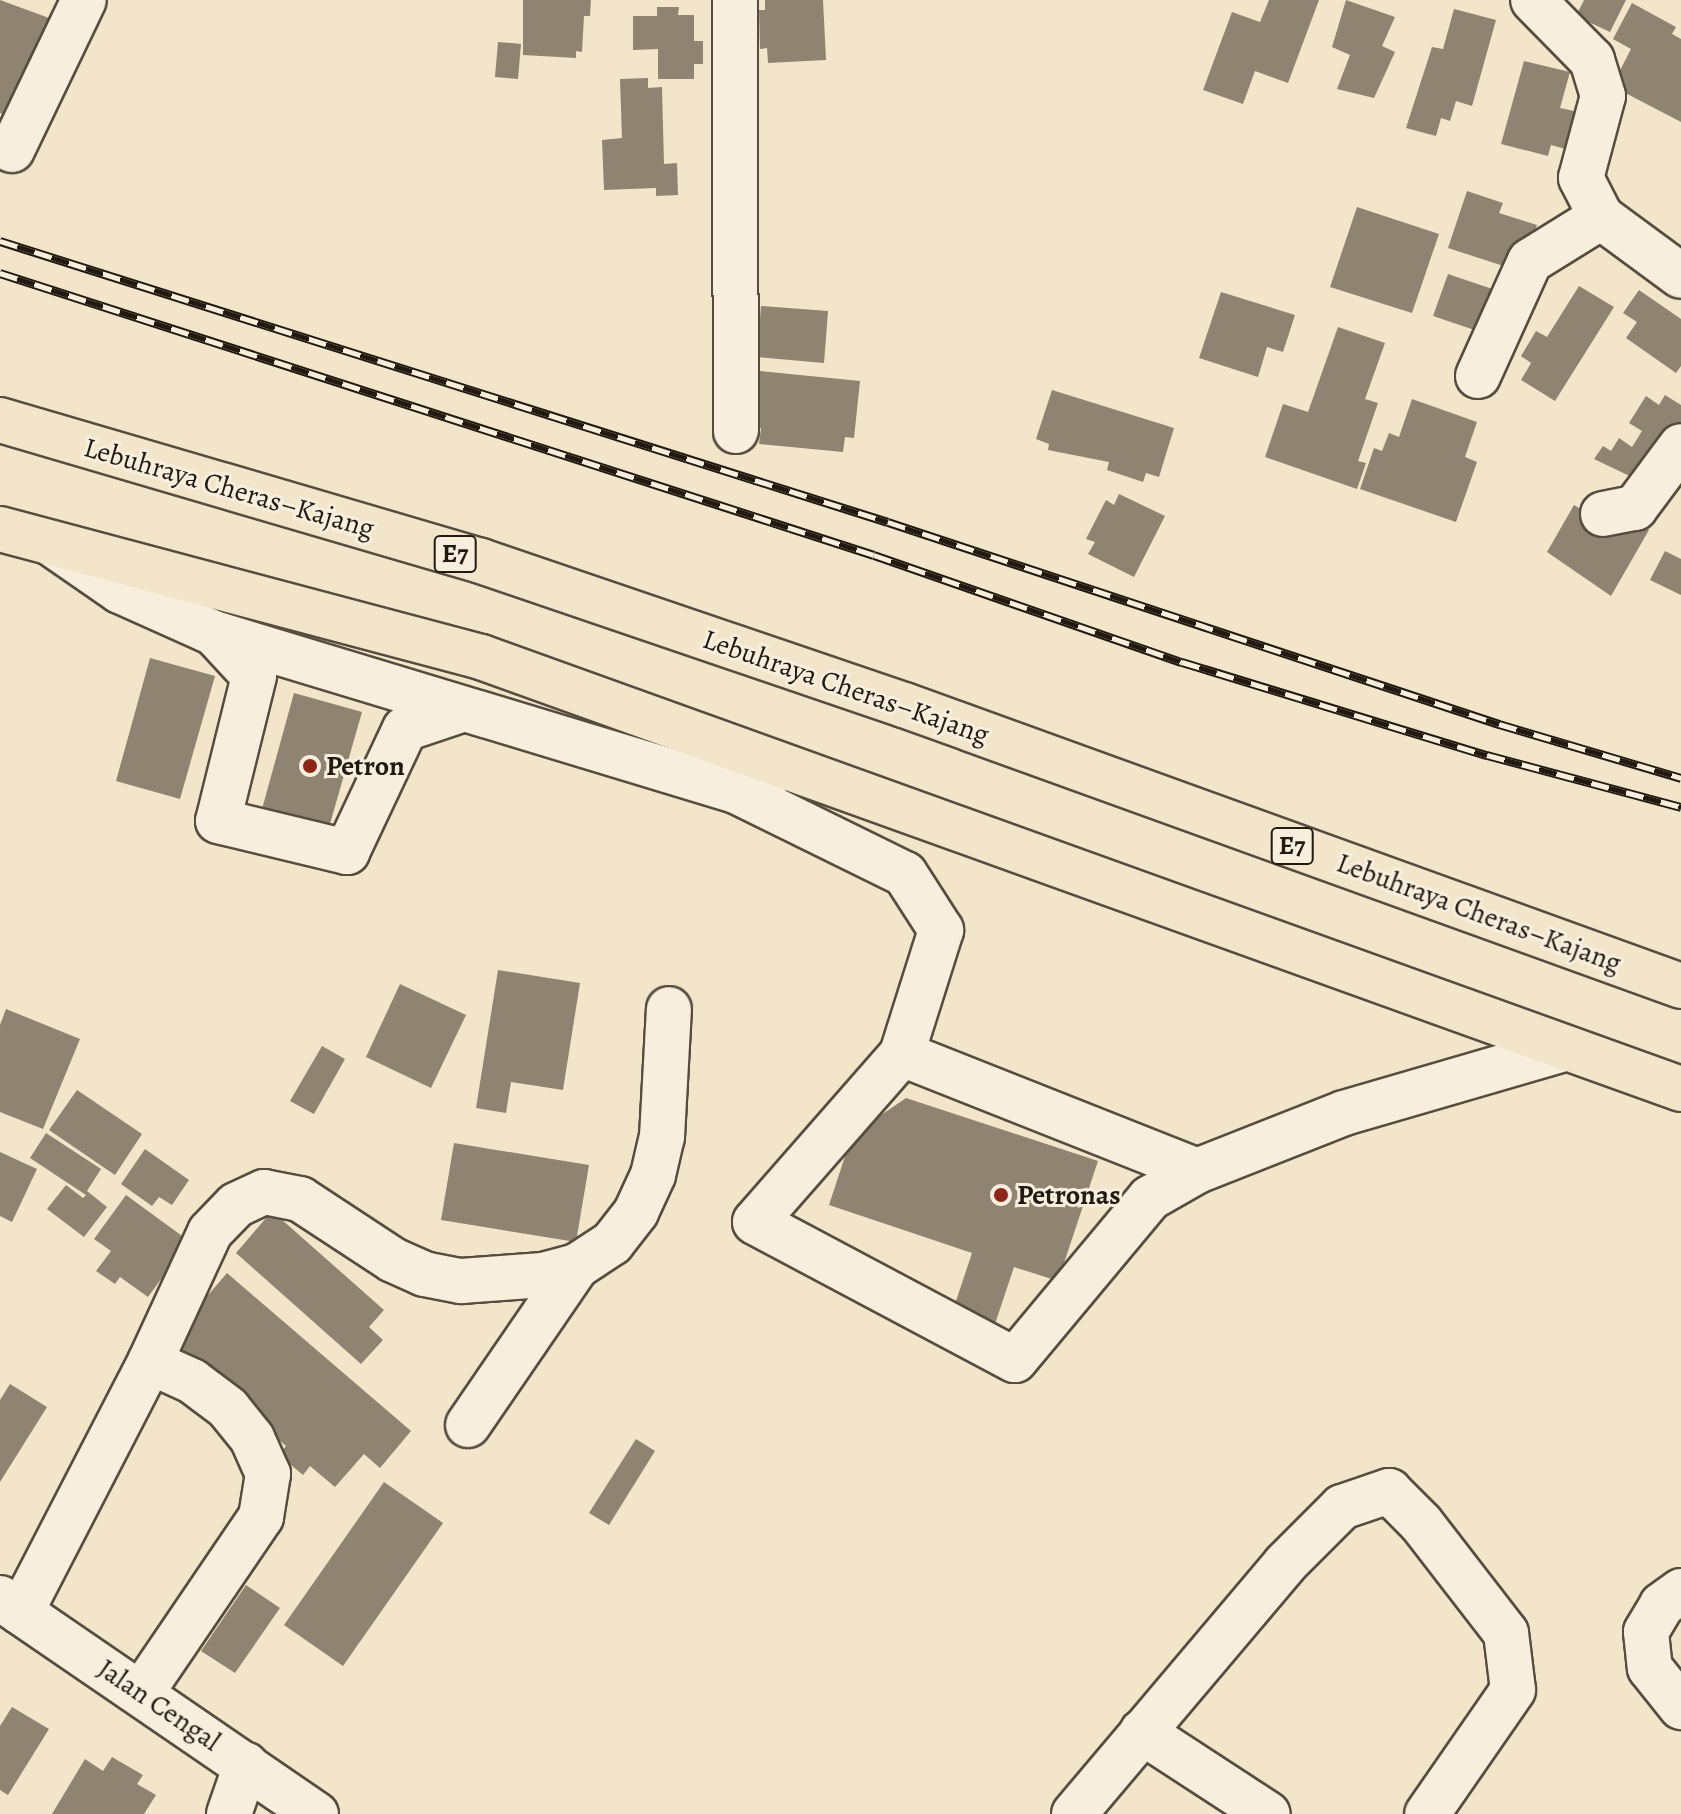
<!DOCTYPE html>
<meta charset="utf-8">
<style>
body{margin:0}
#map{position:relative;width:1681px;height:1814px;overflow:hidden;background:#f2e5ca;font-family:Alegreya,serif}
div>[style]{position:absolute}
.building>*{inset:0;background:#8e8471}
.roads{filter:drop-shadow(2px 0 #564d3f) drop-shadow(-2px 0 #564d3f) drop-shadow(0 2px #564d3f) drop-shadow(0 -2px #564d3f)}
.minor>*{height:44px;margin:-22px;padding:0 22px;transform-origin:22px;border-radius:22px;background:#f7eedd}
.highway>*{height:44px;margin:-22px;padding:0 22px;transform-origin:22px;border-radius:22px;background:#f2e5ca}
.rail>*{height:9px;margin-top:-4.5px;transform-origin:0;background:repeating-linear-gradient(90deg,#f7eedd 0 18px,#221a11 0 36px);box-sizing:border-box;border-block:2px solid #221a11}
.dots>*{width:22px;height:22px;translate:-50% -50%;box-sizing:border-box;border:4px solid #f7eedd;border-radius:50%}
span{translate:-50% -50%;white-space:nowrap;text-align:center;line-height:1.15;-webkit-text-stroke:6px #f7eedd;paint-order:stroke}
.shield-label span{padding:2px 6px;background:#f7eedd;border:2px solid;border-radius:6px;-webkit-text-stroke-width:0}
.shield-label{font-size:26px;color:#221a11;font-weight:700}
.street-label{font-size:28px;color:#221a11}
.poi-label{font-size:28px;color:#221a11;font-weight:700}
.left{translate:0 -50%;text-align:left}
</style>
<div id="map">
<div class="building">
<div style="clip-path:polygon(0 0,49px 18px,41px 37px,49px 41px,6px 116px,0 113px)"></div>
<div style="clip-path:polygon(523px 0,591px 0,590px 16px,584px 16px,582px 52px,576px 51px,576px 58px,523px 55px)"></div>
<div style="clip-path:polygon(765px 0,823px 0,826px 60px,768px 63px,767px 48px,760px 49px,759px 10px,765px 10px)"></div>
<div style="clip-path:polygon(1269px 0,1319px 0,1288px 83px,1255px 71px,1243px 104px,1203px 90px,1232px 12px,1260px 22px)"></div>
<div style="clip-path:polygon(1346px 0,1395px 17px,1382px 46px,1395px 52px,1374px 98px,1337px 89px,1350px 55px,1332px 47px)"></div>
<div style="clip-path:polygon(1584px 0,1626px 0,1610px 32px,1576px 16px)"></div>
<div style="clip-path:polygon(1632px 3px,1676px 27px,1672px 34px,1681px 39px,1681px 122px,1612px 86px,1631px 49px,1613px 39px)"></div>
<div style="clip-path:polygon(657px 7px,679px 7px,678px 15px,694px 15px,694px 41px,703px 41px,703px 64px,694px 64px,694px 79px,658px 79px,658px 49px,633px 50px,633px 16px,657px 16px)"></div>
<div style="clip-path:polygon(1454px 9px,1496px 20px,1472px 106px,1456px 101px,1450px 121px,1441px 118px,1436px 136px,1406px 128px,1432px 47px,1443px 49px)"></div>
<div style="clip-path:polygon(498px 42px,521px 44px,518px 79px,495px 77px)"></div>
<div style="clip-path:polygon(1524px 61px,1570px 72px,1560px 108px,1579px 112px,1569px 150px,1551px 145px,1548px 156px,1501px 144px)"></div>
<div style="clip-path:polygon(648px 78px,648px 88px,662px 87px,664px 164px,677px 163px,678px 195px,656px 196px,656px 188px,604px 190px,602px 140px,622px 138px,620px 79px)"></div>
<div style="clip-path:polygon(1467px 191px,1503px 203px,1499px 213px,1537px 225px,1522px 272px,1448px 248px)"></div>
<div style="clip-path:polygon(1357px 207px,1439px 234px,1412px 313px,1330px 287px)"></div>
<div style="clip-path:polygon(1448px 274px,1516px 297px,1501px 339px,1433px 316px)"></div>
<div style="clip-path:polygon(1579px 286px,1614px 307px,1555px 401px,1521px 380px,1531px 363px,1521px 356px,1536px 331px,1547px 337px)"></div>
<div style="clip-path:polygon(1639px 290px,1681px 319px,1681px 366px,1676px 373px,1626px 338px,1637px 322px,1623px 313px)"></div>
<div style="clip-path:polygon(1221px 292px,1295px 315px,1283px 352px,1267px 347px,1258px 377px,1199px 358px)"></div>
<div style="clip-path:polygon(761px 306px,828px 311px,824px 363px,757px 357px)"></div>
<div style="clip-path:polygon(1338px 327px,1385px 343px,1365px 399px,1378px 403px,1358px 461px,1366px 463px,1357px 489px,1265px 457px,1283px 404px,1308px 412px)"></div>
<div style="clip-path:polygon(760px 371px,860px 381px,854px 438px,845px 437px,843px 452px,759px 444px,761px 428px,754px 428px)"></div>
<div style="clip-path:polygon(1052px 390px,1174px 428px,1159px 477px,1146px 473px,1143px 482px,1107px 470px,1109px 462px,1048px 450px,1049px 444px,1036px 439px)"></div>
<div style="clip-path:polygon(1665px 395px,1681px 405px,1681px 427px,1642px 482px,1594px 459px,1603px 446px,1611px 451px,1619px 438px,1632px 447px,1642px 431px,1629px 423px,1646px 396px,1659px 405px)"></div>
<div style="clip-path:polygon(1412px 399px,1477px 422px,1465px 457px,1477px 462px,1456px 522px,1360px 489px,1374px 448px,1382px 451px,1389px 433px,1399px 437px)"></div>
<div style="clip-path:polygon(1119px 494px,1165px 516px,1134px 577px,1088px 554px,1095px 542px,1086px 539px,1106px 500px,1114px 505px)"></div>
<div style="clip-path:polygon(1602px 503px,1649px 530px,1611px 596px,1547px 552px,1574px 505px,1594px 517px)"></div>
<div style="clip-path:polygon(1665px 551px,1681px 559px,1681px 595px,1650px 580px)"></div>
<div style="clip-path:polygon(150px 658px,215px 676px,180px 799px,116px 781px)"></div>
<div style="clip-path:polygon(294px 693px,362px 712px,326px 838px,259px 820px)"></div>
<div style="clip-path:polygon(498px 970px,580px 983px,563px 1090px,511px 1082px,506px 1113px,476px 1108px)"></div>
<div style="clip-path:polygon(400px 984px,466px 1015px,431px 1088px,366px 1057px)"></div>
<div style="clip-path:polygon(6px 1009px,80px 1039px,43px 1129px,0 1112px,0 1025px)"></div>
<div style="clip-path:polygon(322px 1046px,345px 1059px,314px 1114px,290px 1101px)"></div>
<div style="clip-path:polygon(77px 1090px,142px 1134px,115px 1175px,49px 1130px)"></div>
<div style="clip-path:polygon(906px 1098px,1098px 1161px,1058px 1281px,1014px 1267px,995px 1324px,953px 1310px,972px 1253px,829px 1205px,852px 1135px)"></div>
<div style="clip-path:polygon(46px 1133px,101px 1169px,87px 1191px,107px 1207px,84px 1237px,47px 1209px,66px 1185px,83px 1198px,86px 1195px,30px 1158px)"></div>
<div style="clip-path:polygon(454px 1143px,589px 1165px,576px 1242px,441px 1220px)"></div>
<div style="clip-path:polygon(145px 1149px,189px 1180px,172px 1205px,159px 1197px,152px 1206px,121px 1184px)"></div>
<div style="clip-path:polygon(0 1152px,37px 1169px,12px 1222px,0 1216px)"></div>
<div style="clip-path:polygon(126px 1195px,189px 1241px,148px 1297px,120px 1277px,115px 1284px,96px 1271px,111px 1251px,94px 1239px)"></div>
<div style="clip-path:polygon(272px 1211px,384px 1310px,369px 1327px,383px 1340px,361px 1364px,236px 1253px)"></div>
<div style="clip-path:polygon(227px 1273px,411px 1431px,380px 1468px,364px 1454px,335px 1487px,310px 1466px,303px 1475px,279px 1455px,286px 1446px,167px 1343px)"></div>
<div style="clip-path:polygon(10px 1384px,47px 1407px,0 1482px,0 1400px)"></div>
<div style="clip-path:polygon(636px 1439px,655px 1451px,609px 1525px,589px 1513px)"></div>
<div style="clip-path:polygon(384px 1482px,443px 1523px,343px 1666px,284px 1625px)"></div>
<div style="clip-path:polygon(246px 1585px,280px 1608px,235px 1673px,201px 1651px)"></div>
<div style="clip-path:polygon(12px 1707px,49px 1729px,8px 1795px,0 1790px,0 1726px)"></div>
<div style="clip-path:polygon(112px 1757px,143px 1775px,137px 1784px,156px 1795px,144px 1814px,52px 1814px,85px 1759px,103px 1771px)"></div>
</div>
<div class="roads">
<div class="minor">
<div style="left:735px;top:0;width:431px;rotate:89.9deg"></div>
<div style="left:12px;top:150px;width:166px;rotate:-64.4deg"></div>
<div style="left:1601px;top:217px;width:99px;rotate:36.4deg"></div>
<div style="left:1478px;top:376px;width:126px;rotate:-65.7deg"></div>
<div style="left:1530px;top:261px;width:84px;rotate:-31.8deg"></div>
<div style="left:1601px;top:217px;width:44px;rotate:-117.1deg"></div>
<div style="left:1581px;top:178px;width:85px;rotate:-75deg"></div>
<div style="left:1603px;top:96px;width:38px;rotate:-107deg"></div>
<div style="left:1592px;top:60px;width:84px;rotate:-134.5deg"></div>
<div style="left:1603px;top:514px;width:33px;rotate:-11deg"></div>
<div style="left:1635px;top:508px;width:77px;rotate:-53.4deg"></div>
<div style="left:52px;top:544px;width:83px;rotate:34.7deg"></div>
<div style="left:120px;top:591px;width:103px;rotate:24.1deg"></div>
<div style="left:214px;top:633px;width:545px;rotate:16.84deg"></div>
<div style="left:736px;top:791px;width:28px;rotate:8deg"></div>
<div style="left:215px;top:634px;width:57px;rotate:47.1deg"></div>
<div style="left:254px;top:676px;width:149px;rotate:103.9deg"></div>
<div style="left:218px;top:821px;width:133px;rotate:13.5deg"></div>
<div style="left:347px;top:852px;width:136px;rotate:-64.8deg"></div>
<div style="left:405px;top:729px;width:62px;rotate:-18.7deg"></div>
<div style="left:736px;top:791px;width:188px;rotate:26.2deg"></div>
<div style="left:905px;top:874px;width:67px;rotate:57.3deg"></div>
<div style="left:941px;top:930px;width:130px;rotate:107.5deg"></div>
<div style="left:902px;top:1054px;width:223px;rotate:131.2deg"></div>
<div style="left:755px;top:1222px;width:294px;rotate:28deg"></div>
<div style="left:1015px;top:1360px;width:211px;rotate:-50.2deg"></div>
<div style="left:1150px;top:1198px;width:54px;rotate:-29.9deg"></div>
<div style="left:1197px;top:1171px;width:158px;rotate:-21.5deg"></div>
<div style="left:1344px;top:1113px;width:229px;rotate:-16.2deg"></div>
<div style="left:902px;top:1054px;width:317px;rotate:21.6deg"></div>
<div style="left:468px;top:1425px;width:193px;rotate:-55.6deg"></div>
<div style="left:1681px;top:1591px;width:24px;rotate:144deg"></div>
<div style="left:1662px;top:1605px;width:31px;rotate:121deg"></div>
<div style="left:1646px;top:1632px;width:36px;rotate:84deg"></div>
<div style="left:1650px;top:1668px;width:50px;rotate:51.5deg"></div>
<div style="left:0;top:1598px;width:383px;rotate:34.4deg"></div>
<div style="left:21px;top:1612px;width:281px;rotate:-62.7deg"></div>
<div style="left:150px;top:1362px;width:143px;rotate:-65.2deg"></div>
<div style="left:210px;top:1232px;width:37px;rotate:-46deg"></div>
<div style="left:236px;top:1205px;width:31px;rotate:-25deg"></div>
<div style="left:264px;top:1192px;width:37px;rotate:11deg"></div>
<div style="left:300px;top:1199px;width:111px;rotate:33.3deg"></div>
<div style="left:393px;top:1260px;width:34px;rotate:24deg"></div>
<div style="left:424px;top:1274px;width:38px;rotate:11deg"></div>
<div style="left:461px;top:1281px;width:82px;rotate:-4.2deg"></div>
<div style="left:543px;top:1275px;width:35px;rotate:-15deg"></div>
<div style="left:577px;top:1266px;width:42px;rotate:-33.3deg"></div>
<div style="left:612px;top:1243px;width:39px;rotate:-52deg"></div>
<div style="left:636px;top:1212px;width:41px;rotate:-65.3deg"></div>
<div style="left:653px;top:1175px;width:39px;rotate:-77deg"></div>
<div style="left:662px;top:1137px;width:128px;rotate:-86.9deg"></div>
<div style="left:142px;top:1692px;width:212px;rotate:-55.8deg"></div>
<div style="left:261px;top:1517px;width:44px;rotate:-80.8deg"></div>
<div style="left:268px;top:1474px;width:39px;rotate:-114deg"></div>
<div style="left:252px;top:1438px;width:38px;rotate:-129deg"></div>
<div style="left:228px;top:1408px;width:45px;rotate:-143.1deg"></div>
<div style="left:192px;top:1381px;width:46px;rotate:-155.7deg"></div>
<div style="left:1142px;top:1732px;width:150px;rotate:33.1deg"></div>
<div style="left:229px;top:1814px;width:52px;rotate:-70.9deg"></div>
<div style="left:1074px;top:1814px;width:327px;rotate:-49.8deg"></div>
<div style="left:1285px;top:1564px;width:81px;rotate:-45deg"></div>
<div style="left:1342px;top:1507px;width:50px;rotate:-18.8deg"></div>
<div style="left:1389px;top:1491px;width:45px;rotate:45deg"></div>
<div style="left:1421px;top:1523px;width:139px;rotate:52.3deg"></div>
<div style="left:1506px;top:1633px;width:57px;rotate:83deg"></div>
<div style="left:1513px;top:1690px;width:151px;rotate:124.7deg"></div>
</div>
<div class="highway">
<div style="left:0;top:420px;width:501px;rotate:16.34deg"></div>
<div style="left:481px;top:561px;width:447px;rotate:18.8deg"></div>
<div style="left:904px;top:705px;width:826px;rotate:19.88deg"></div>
<div style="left:0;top:529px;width:498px;rotate:14.9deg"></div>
<div style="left:481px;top:657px;width:1275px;rotate:19.8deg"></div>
</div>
</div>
<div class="rail">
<div style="left:0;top:241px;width:931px;rotate:17.56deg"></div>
<div style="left:888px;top:522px;width:644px;rotate:18.29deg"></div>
<div style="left:1499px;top:724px;width:190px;rotate:16.5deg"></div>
<div style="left:0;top:273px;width:918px;rotate:17.88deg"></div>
<div style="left:874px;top:555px;width:326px;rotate:19.2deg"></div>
<div style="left:1182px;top:662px;width:319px;rotate:17deg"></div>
<div style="left:1487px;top:755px;width:201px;rotate:15deg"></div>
</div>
<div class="dots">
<div style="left:310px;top:766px;background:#8f2418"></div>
<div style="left:1001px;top:1195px;background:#8f2418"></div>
</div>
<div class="shield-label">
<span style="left:455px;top:554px">E7</span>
<span style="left:1292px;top:846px">E7</span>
</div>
<div class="street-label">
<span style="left:229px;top:488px;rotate:16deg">Lebuhraya Cheras–Kajang</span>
<span style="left:846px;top:687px;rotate:19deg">Lebuhraya Cheras–Kajang</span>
<span style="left:1479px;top:913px;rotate:20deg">Lebuhraya Cheras–Kajang</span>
<span style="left:159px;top:1705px;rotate:34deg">Jalan Cengal</span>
</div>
<div class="poi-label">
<span class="left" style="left:326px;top:766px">Petron</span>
<span class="left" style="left:1017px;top:1195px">Petronas</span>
</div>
</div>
